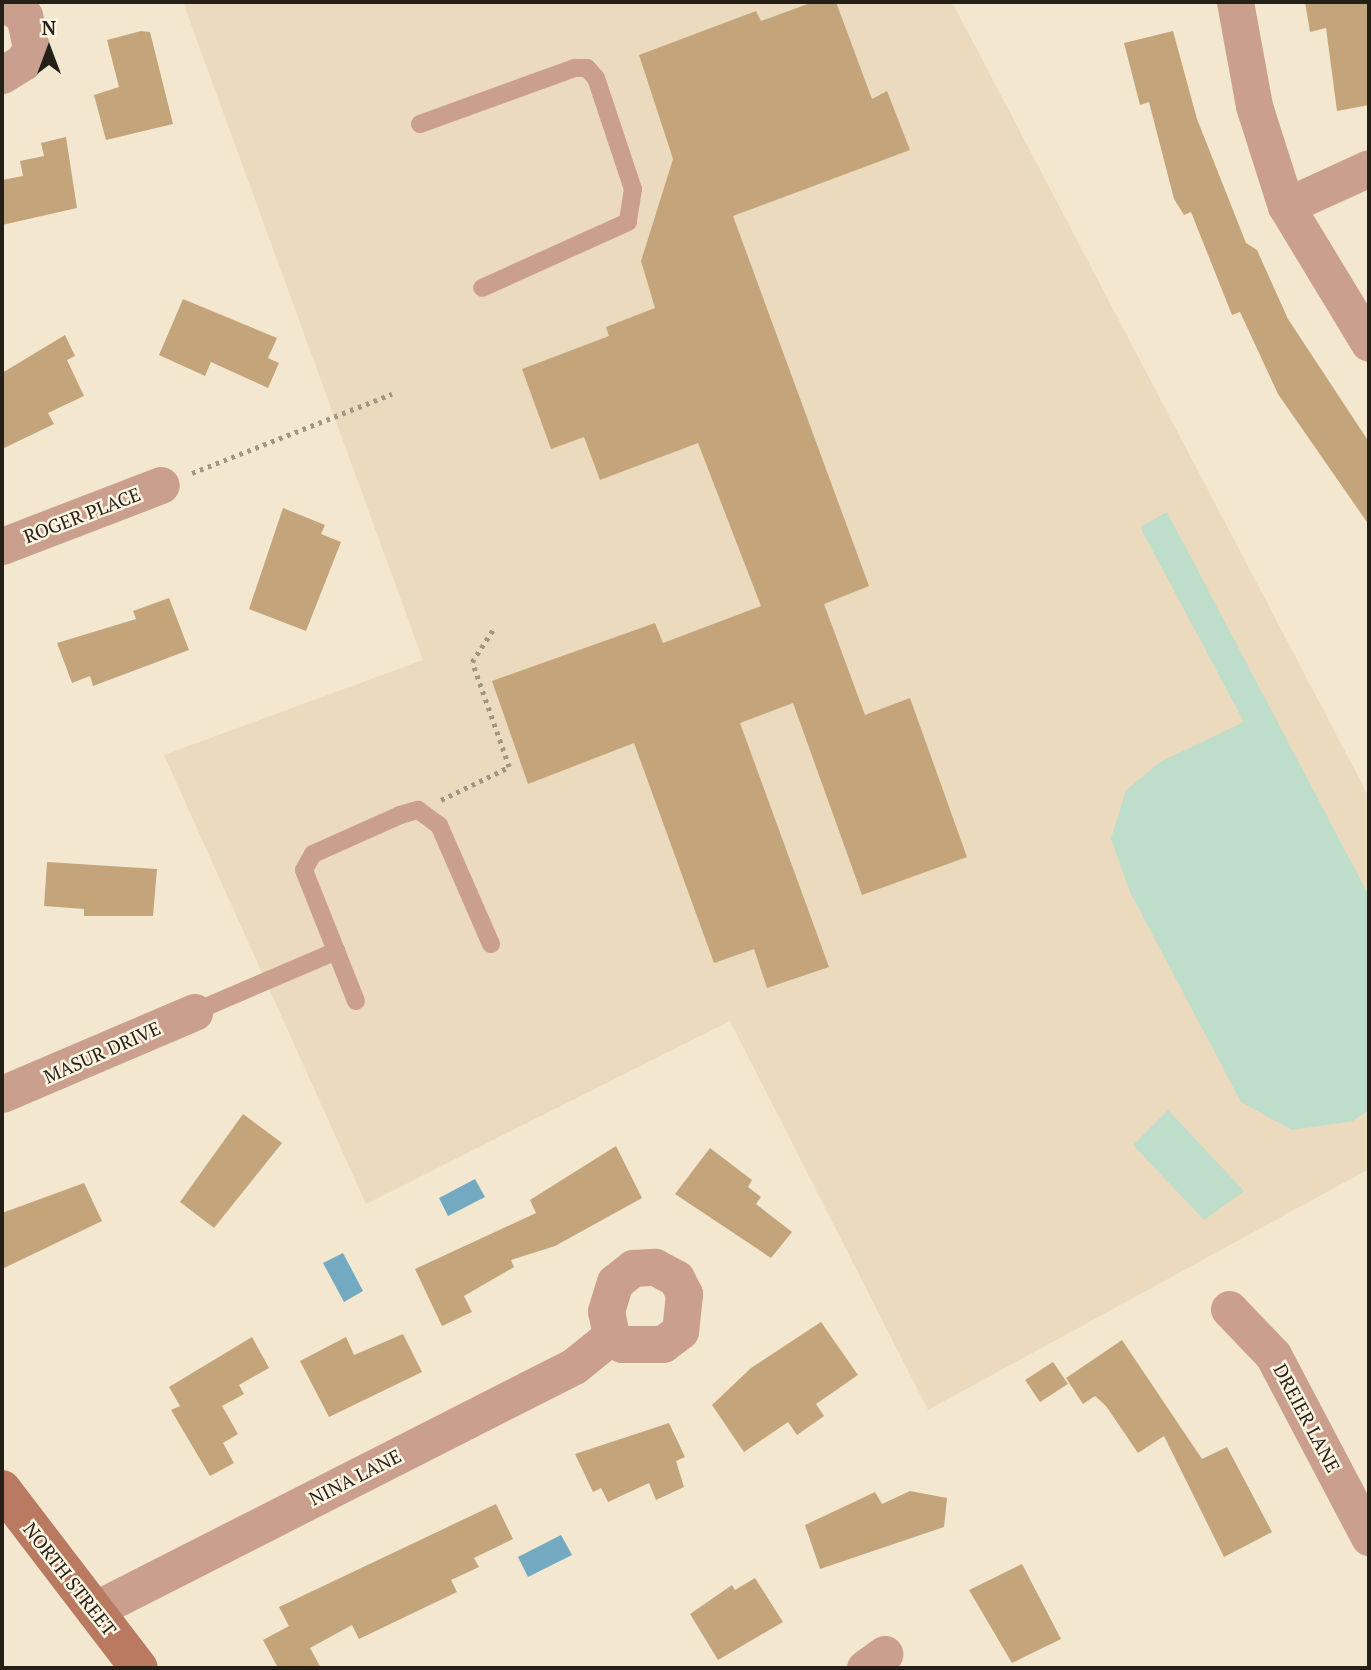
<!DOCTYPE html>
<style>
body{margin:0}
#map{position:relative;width:1371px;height:1670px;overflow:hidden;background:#f3e7d0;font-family:"PT Serif",serif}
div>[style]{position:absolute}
.built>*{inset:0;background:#ebdabd}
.green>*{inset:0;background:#beddca}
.water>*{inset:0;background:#73aac2}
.building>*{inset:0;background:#c4a57b}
.path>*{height:4.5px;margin-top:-2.25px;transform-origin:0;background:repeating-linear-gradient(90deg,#9f9685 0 3.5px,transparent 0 8.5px)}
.service>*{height:18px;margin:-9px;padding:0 9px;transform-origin:9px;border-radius:9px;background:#ca9f8e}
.minor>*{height:37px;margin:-18.5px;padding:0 18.5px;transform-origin:18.5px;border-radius:18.5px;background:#ca9f8e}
.secondary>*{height:38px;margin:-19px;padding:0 19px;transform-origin:19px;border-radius:19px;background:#b97a61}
span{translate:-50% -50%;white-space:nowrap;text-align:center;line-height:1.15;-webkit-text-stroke:5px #fff5e2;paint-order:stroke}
.street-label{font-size:19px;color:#241f17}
.frame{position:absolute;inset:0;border:4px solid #241f17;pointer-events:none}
.north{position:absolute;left:14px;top:14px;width:70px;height:70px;-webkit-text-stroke:5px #fff5e2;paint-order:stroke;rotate:0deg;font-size:19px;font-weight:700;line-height:28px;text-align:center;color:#241f17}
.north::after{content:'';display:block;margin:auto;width:24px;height:32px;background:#241f17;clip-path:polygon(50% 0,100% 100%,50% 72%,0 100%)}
</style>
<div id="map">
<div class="built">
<div style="clip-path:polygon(183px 2px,952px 2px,1369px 797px,1369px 1169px,928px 1410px,730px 1021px,366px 1204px,164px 755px,423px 660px)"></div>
</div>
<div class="green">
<div style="clip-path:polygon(1167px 512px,1369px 896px,1369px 1110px,1353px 1121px,1292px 1130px,1241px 1102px,1130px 892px,1111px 839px,1126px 790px,1160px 762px,1244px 722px,1140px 527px)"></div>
<div style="clip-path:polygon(1168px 1110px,1244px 1191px,1204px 1220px,1133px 1145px)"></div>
</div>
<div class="water">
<div style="clip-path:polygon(475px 1179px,485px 1197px,448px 1216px,439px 1198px)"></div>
<div style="clip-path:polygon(343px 1253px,363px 1291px,344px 1302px,323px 1263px)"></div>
<div style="clip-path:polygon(561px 1535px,572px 1555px,528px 1577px,518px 1557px)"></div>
</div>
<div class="building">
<div style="clip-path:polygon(813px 2px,836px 2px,872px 99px,887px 91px,910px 150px,733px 216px,869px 586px,824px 604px,865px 715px,910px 698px,967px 857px,862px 895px,793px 703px,740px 723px,829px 967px,767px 988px,754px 949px,714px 963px,634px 743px,528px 784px,492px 681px,655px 623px,663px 643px,761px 606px,698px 443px,600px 480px,584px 437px,551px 449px,522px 369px,609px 336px,606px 327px,655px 308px,641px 261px,673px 159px,639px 55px,756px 11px,761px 21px)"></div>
<div style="clip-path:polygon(1305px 2px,1369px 2px,1369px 105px,1337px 111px,1326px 28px,1310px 32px)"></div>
<div style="clip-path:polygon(141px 31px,150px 32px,173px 124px,106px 140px,94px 95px,119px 87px,107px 40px)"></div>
<div style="clip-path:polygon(1173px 31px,1197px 119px,1246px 243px,1257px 250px,1288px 319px,1369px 442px,1369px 525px,1278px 394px,1240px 312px,1232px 315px,1191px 212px,1184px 215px,1174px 199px,1149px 102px,1140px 105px,1124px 43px)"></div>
<div style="clip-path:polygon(66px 137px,77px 208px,2px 225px,2px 180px,23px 176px,20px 161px,44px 156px,41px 143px)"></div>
<div style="clip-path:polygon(183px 299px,277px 338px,268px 358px,279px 363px,268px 388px,211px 362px,205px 376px,159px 355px)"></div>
<div style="clip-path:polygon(65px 335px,75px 356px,67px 360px,84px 396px,48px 413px,54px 424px,2px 449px,2px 373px)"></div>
<div style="clip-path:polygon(283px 508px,325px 525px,321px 534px,341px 542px,306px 631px,249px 609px)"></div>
<div style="clip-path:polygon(169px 598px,189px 650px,93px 686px,90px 676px,72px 683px,57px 643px,136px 619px,133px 611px)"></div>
<div style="clip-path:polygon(47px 862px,157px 869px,153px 916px,84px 916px,84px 909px,44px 906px)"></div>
<div style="clip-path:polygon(243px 1114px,282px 1143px,214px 1228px,180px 1202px)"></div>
<div style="clip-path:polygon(616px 1146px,642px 1198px,555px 1246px,511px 1260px,514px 1267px,464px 1296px,472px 1312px,442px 1326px,415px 1269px,536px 1213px,530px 1200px)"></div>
<div style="clip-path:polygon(710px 1148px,752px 1180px,748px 1187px,761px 1197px,756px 1204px,792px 1232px,771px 1258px,675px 1194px)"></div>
<div style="clip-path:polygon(84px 1183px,102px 1221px,2px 1269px,2px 1213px)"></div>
<div style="clip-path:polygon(821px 1322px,858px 1375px,816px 1404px,824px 1416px,797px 1435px,788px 1422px,744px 1452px,712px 1405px,751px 1368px)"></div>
<div style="clip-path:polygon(403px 1334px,422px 1372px,329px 1417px,300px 1361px,346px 1337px,354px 1355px)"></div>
<div style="clip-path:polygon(252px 1337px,269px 1368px,239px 1385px,244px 1394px,222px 1406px,238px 1434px,223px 1443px,234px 1463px,210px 1476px,171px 1410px,180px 1406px,169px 1387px)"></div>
<div style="clip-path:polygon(1122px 1340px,1202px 1459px,1227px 1447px,1272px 1532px,1224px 1557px,1164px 1436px,1138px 1453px,1106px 1406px,1095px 1396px,1083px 1404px,1066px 1378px)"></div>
<div style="clip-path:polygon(1053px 1362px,1068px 1384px,1040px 1402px,1025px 1380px)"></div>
<div style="clip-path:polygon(669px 1423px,685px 1457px,676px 1461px,684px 1487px,656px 1500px,649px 1483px,608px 1502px,601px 1488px,593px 1492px,575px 1454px)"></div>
<div style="clip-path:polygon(910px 1491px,947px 1498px,944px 1527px,820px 1569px,805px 1525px,875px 1492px,882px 1504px)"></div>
<div style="clip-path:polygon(496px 1504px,513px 1539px,474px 1558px,479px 1567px,451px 1580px,457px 1592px,359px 1639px,352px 1625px,310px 1648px,321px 1668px,278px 1668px,263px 1640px,289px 1626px,279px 1607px)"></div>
<div style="clip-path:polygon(1022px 1564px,1061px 1639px,1012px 1663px,969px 1590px)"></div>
<div style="clip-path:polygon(755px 1578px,783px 1622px,718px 1660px,690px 1614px,732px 1585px,735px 1590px)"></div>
</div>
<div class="path">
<div style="left:192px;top:473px;width:215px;rotate:-21.6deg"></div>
<div style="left:441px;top:800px;width:76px;rotate:-25.9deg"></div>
<div style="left:509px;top:767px;width:111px;rotate:-109.4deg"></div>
<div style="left:472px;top:662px;width:40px;rotate:-57.1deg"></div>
</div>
<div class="service">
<div style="left:420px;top:124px;width:165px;rotate:-19.9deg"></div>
<div style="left:575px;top:68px;width:12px"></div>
<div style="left:587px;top:68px;width:13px;rotate:48deg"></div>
<div style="left:596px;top:78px;width:117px;rotate:71.6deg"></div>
<div style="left:633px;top:189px;width:33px;rotate:99deg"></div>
<div style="left:628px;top:222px;width:160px;rotate:155.7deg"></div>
<div style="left:356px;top:1001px;width:141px;rotate:-111.7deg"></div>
<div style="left:304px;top:870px;width:18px;rotate:-61deg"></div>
<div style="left:313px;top:854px;width:95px;rotate:-24.1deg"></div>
<div style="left:400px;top:815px;width:19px;rotate:-16deg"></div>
<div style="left:418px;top:810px;width:26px;rotate:36deg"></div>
<div style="left:439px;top:825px;width:130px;rotate:66.4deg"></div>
<div style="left:194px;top:1012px;width:155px;rotate:-23.2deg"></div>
</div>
<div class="minor">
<div style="left:1235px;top:2px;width:106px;rotate:79.6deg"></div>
<div style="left:1254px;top:106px;width:105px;rotate:72.3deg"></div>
<div style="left:1286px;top:206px;width:160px;rotate:58.8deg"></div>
<div style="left:2px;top:75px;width:25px;rotate:-32deg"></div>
<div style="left:23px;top:62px;width:16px;rotate:-60deg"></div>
<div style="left:31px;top:48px;width:33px;rotate:-102deg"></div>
<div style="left:24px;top:16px;width:25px;rotate:-146deg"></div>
<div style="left:1286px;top:206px;width:91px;rotate:-24.6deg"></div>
<div style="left:2px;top:546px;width:170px;rotate:-21deg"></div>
<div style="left:2px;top:1094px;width:209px;rotate:-23.1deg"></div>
<div style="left:655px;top:1267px;width:24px;rotate:28deg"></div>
<div style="left:676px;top:1278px;width:18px;rotate:63deg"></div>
<div style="left:684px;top:1294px;width:37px;rotate:96deg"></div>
<div style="left:680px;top:1331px;width:21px;rotate:143deg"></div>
<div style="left:663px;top:1344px;width:41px;rotate:180deg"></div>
<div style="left:622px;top:1344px;width:14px;rotate:-144deg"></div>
<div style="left:611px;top:1336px;width:25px;rotate:-101deg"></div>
<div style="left:606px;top:1311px;width:30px;rotate:-73deg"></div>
<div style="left:615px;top:1282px;width:23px;rotate:-38deg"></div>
<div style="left:633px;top:1268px;width:22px;rotate:-3deg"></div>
<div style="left:1229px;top:1309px;width:64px;rotate:46.3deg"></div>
<div style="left:1273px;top:1355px;width:206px;rotate:62.2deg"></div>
<div style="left:94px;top:1610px;width:538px;rotate:-26.95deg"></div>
<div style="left:574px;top:1366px;width:48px;rotate:-39deg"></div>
<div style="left:865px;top:1668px;width:24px;rotate:-36deg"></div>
</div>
<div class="secondary">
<div style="left:2px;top:1489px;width:225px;rotate:52.6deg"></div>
</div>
<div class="street-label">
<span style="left:82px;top:515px;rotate:-21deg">ROGER PLACE</span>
<span style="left:102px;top:1052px;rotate:-24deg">MASUR DRIVE</span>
<span style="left:1307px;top:1418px;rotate:62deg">DREIER LANE</span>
<span style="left:355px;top:1477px;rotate:-27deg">NINA LANE</span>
<span style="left:70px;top:1579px;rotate:52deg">NORTH STREET</span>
</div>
<div class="frame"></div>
<div class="north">N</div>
</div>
